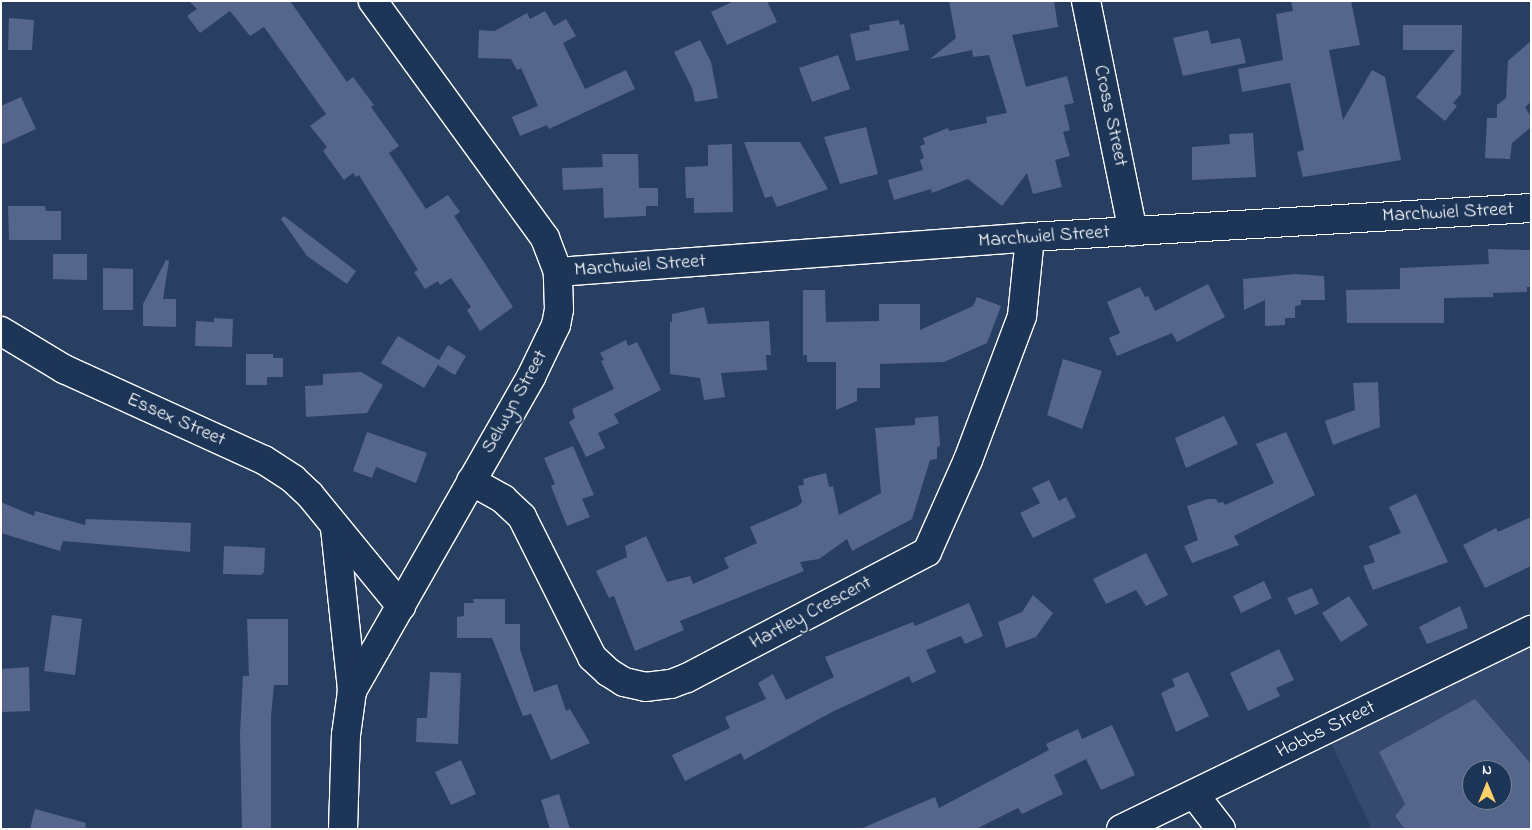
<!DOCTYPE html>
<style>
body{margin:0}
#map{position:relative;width:1532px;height:830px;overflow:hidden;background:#283f62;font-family:"Indie Flower",sans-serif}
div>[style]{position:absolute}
.built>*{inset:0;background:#364a6f}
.building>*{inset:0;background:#56658c}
.roads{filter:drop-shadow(1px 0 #fff) drop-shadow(-1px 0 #fff) drop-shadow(0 1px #fff) drop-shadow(0 -1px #fff)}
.minor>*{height:28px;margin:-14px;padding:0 14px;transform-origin:14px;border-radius:14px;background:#1d3557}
span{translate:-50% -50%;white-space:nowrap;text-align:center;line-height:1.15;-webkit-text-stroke:4px #1d3557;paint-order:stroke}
.street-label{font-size:20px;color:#fff}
.frame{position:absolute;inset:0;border:2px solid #fff;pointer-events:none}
.north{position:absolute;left:1462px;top:760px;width:50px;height:50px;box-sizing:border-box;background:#1d3557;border:1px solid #77869a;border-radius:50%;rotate:0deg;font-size:14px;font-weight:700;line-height:20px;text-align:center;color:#fff}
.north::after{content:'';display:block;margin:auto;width:18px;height:22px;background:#ffd166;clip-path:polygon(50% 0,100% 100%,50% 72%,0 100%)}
</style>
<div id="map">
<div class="built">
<div style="clip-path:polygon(evenodd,1531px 646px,1531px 829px,1372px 829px,1331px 743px,1531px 646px,1472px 770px,1502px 770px,1502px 800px,1472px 800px,1472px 770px)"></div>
</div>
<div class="building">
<div style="clip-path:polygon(189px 1px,290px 1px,347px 82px,353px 77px,374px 105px,371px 107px,399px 146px,389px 153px,426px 209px,448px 195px,460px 212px,454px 216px,513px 307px,480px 331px,467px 310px,471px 307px,451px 278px,440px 285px,438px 281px,425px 289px,414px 272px,418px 270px,359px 175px,356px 177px,353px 173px,344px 180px,323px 151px,327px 147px,310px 126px,326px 114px,264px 27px,250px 36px,230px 11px,200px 33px,187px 16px,197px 9px)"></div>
<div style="clip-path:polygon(734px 1px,767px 1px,777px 22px,727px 45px,711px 12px)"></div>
<div style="clip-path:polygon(949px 1px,1054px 1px,1058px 27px,1012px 35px,1026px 87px,1067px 76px,1074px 103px,1064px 105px,1070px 130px,1063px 132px,1070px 156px,1055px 160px,1062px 187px,1033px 194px,1027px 173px,1002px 206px,968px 179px,932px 193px,931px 189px,894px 200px,888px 180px,923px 170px,920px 160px,924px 158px,920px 146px,925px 144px,923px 138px,948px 128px,949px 131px,987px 123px,986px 117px,1007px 113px,989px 55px,973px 57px,972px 50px,930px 59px,956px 38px)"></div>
<div style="clip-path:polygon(1291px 1px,1351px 1px,1360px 45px,1329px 50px,1343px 120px,1372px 70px,1385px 77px,1401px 160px,1303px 177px,1297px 152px,1304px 150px,1290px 83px,1242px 92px,1238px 69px,1283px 60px,1276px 14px,1293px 11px)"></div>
<div style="clip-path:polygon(545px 11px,554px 26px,566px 19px,576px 36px,563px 43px,585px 89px,626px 70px,635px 89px,549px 129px,547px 125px,520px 136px,512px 117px,538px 106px,521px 68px,517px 70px,511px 59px,478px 58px,479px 30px,495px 31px,527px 13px,530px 19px)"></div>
<div style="clip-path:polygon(9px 18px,34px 20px,32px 50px,8px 50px)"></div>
<div style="clip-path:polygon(899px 20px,900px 25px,904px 24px,909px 50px,856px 61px,850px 34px,870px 30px,869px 25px)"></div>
<div style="clip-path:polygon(1403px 25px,1462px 25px,1461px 94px,1453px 103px,1457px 106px,1445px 121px,1416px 97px,1455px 50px,1403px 50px)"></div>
<div style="clip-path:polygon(1208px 30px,1211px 44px,1240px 38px,1246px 63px,1183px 76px,1173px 38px)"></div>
<div style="clip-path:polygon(700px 40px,711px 62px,718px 98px,695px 102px,692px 88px,674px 52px)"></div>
<div style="clip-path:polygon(1531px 41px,1531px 102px,1525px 107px,1531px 117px,1531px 127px,1512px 143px,1510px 159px,1485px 158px,1487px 118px,1497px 118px,1497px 105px,1506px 98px,1508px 61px)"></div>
<div style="clip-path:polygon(838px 55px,850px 89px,812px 102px,799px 68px)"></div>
<div style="clip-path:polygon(21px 97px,36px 129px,1px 145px,1px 106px)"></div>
<div style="clip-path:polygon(866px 127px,878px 174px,840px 184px,824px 137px)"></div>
<div style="clip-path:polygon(1253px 133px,1256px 177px,1192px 180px,1192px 147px,1230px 144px,1229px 134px)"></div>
<div style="clip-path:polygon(744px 142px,800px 142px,828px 189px,777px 207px,772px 196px,765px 198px)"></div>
<div style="clip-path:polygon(732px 144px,733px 212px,694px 213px,694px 198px,686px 198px,685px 167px,708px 166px,708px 145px)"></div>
<div style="clip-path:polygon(602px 154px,638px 154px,639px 188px,658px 188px,658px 206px,646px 206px,646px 216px,604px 218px,603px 188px,563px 190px,562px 168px,603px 167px)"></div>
<div style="clip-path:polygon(8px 206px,45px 206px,46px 211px,61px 211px,61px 240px,9px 240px)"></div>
<div style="clip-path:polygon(284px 216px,356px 271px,347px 284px,307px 256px,281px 219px)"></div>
<div style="clip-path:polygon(1488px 249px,1531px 250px,1531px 287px,1527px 287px,1527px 292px,1493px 293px,1493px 297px,1444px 298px,1444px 323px,1347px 323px,1346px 290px,1400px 289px,1400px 268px,1489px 264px)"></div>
<div style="clip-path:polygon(53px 254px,87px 254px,87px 280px,53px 279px)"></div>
<div style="clip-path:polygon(166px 260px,169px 261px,163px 299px,176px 299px,176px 327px,143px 326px,143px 304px)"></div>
<div style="clip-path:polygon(103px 268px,133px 269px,133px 310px,103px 310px)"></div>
<div style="clip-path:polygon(1295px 274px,1324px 276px,1325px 300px,1301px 300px,1301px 305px,1295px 306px,1295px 318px,1285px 318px,1285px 325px,1265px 326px,1265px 300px,1244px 310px,1243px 279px)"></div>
<div style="clip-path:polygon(1208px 284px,1225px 317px,1177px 342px,1172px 333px,1117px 356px,1109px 338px,1120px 333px,1107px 302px,1140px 287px,1145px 297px,1148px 296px,1155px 311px)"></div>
<div style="clip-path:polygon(803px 290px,825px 290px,826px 322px,879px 321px,879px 304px,920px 304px,920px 330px,973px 306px,977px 297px,1001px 306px,987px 343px,944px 362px,880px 364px,880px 388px,857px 388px,857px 401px,836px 410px,836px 362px,807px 362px,807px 355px,803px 355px)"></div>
<div style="clip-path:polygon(704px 307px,708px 324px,769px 321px,771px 355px,766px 355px,767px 370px,721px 373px,725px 397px,704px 400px,700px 378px,670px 374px,670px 322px,672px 322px,672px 314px)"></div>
<div style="clip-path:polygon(214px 318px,233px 319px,232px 347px,195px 346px,196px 321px,214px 322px)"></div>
<div style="clip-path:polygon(398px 336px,439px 360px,448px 345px,466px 356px,455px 375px,438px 365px,424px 388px,381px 363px)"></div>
<div style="clip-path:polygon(626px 340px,628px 346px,637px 342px,661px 390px,614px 414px,619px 423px,598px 433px,605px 448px,586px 457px,569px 422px,575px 418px,572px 409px,614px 389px,601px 361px,604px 360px,600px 353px)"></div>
<div style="clip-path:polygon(246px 354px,273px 354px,273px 358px,283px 358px,283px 377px,267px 377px,267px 385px,246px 385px)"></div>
<div style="clip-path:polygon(1063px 359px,1102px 371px,1082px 429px,1047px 415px)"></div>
<div style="clip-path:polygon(361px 372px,383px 385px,367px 413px,306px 417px,305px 386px,323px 385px,323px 374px)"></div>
<div style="clip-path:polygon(1378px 382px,1380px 427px,1333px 445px,1325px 421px,1355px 410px,1353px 383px)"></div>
<div style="clip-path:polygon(938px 416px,940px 446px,937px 447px,937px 459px,930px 460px,912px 519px,852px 551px,847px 539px,819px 559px,800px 562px,804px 571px,680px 621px,684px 630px,635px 651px,614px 596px,609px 598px,596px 571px,627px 557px,625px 546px,646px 536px,667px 582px,690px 576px,693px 584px,729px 568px,724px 558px,757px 543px,750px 527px,798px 506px,802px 502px,798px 486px,804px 485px,803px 479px,826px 473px,829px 487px,833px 486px,839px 515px,881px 493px,875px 428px,915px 425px,915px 418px)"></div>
<div style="clip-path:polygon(1224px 416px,1238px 444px,1186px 468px,1175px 438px)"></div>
<div style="clip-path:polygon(367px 432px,427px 453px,416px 483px,376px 467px,372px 478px,353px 471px)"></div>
<div style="clip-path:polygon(1286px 432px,1315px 495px,1234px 536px,1239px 545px,1192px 563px,1184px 546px,1198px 540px,1187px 506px,1208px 499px,1216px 499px,1218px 503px,1223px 502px,1225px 505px,1274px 483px,1256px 444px)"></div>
<div style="clip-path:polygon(573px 446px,594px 495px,582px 499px,590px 517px,567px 526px,551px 486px,555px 484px,544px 458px)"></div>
<div style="clip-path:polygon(1049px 480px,1059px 501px,1066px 497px,1076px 517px,1033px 538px,1020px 513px,1040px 503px,1032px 488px)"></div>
<div style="clip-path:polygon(1416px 494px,1448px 562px,1373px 590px,1363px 566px,1375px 562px,1369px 546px,1401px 533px,1389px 507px)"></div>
<div style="clip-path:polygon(1px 502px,34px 516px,35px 511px,85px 525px,86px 519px,191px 523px,190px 552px,63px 541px,60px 551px,1px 533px)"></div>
<div style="clip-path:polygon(1531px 517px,1531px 566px,1485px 588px,1463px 545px,1496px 528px,1498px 532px)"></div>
<div style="clip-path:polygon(224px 546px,265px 548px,264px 572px,261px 575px,223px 574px)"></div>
<div style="clip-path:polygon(1146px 553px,1168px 595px,1146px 606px,1136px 590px,1106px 604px,1093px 579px)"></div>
<div style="clip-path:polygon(1264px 581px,1272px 598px,1241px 613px,1233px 596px)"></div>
<div style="clip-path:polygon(1312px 588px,1319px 604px,1295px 615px,1287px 598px)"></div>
<div style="clip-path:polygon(1033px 595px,1053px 613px,1036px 637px,1006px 648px,998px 622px,1022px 612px)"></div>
<div style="clip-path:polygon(1349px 596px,1368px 625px,1341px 642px,1322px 613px)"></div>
<div style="clip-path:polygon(473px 599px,505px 599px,505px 624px,520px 624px,520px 649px,534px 692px,557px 684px,566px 711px,570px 709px,590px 743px,551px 760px,531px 714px,523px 716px,492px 638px,457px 638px,457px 617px,464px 616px,464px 603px,474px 603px)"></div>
<div style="clip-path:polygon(969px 603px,983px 636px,965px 644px,961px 636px,926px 650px,936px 672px,912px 683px,909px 676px,832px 712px,744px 760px,741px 753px,685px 781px,672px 755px,730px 728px,725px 717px,766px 699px,758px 683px,773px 674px,786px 700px,834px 677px,825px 657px,913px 622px,915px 626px)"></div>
<div style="clip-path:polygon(1460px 606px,1468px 628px,1427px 644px,1419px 627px)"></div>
<div style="clip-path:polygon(52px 615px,82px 619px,75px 675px,44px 671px)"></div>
<div style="clip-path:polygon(247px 619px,288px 619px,288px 685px,274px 685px,271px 716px,271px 829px,242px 829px,240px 734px,243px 676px,249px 676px)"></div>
<div style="clip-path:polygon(1279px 649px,1294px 680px,1276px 688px,1280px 696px,1248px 711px,1230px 673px)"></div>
<div style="clip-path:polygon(29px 667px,30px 711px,1px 712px,1px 669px)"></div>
<div style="clip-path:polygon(430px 672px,461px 673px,458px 744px,416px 742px,417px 718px,427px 718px)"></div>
<div style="clip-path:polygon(1188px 672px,1209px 716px,1176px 732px,1161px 693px,1175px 686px,1172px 679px)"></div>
<div style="clip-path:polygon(evenodd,1475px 699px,1531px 764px,1531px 829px,1405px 829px,1395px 816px,1405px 804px,1379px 752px,1475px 699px,1472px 770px,1502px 770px,1502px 800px,1472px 800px,1472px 770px)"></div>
<div style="clip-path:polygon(1112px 725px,1135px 775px,1101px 790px,1086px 759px,1054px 775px,1063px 794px,1022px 814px,1018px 808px,976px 829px,860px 829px,935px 797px,939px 808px,1049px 750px,1046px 744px,1078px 729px,1082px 739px)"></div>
<div style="clip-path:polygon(461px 760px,476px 794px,451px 805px,435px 772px)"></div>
<div style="clip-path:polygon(559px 794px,570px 829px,550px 829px,541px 800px)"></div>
<div style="clip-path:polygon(35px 809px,86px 823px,85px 829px,30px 829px)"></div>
</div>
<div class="roads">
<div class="minor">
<div style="left:1086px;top:1px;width:235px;rotate:78.5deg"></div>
<div style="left:558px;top:272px;width:473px;rotate:-4.2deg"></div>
<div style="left:1030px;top:237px;width:502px;rotate:-3.31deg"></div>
<div style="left:1px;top:331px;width:74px;rotate:31.1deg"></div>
<div style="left:64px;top:369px;width:220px;rotate:24.5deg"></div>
<div style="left:264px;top:460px;width:35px;rotate:33deg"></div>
<div style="left:293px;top:479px;width:23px;rotate:43deg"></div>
<div style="left:310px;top:495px;width:144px;rotate:50.7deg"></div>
<div style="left:471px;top:481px;width:37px;rotate:29deg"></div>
<div style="left:503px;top:499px;width:26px;rotate:43deg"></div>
<div style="left:522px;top:517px;width:157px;rotate:63.4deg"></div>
<div style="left:592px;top:657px;width:22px;rotate:43deg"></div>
<div style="left:608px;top:672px;width:19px;rotate:32deg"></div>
<div style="left:624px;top:682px;width:22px;rotate:13deg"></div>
<div style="left:645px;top:687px;width:26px;rotate:-7deg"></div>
<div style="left:671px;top:684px;width:17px;rotate:-21deg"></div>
<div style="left:687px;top:678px;width:271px;rotate:-27.7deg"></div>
<div style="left:927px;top:552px;width:101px;rotate:-66deg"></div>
<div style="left:968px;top:460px;width:154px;rotate:-69.4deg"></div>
<div style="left:1022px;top:316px;width:79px;rotate:-84.2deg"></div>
<div style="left:335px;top:528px;width:164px;rotate:84deg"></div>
<div style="left:1194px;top:794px;width:44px;rotate:52.4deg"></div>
<div style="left:343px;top:829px;width:94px;rotate:-88.2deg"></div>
<div style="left:346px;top:735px;width:44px;rotate:-82.2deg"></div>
<div style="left:352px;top:691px;width:361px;rotate:-60.3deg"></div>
<div style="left:531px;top:377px;width:58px;rotate:-64.3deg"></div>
<div style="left:556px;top:325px;width:16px;rotate:-79deg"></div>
<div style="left:559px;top:309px;width:37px;rotate:-92deg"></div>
<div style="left:558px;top:272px;width:36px;rotate:-111deg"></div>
<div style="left:545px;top:238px;width:293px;rotate:-126deg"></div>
<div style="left:1121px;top:829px;width:456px;rotate:-25.9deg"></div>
</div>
</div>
<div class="street-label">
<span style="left:1110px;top:116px;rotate:78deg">Cross Street</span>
<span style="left:1448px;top:213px;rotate:-3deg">Marchwiel Street</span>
<span style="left:1044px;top:237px;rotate:-4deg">Marchwiel Street</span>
<span style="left:640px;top:266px;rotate:-4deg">Marchwiel Street</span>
<span style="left:515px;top:402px;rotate:-61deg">Selwyn Street</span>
<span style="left:176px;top:420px;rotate:24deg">Essex Street</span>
<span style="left:811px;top:613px;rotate:-28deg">Hartley Crescent</span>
<span style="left:1326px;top:730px;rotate:-26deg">Hobbs Street</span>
</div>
<div class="frame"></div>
<div class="north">N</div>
</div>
